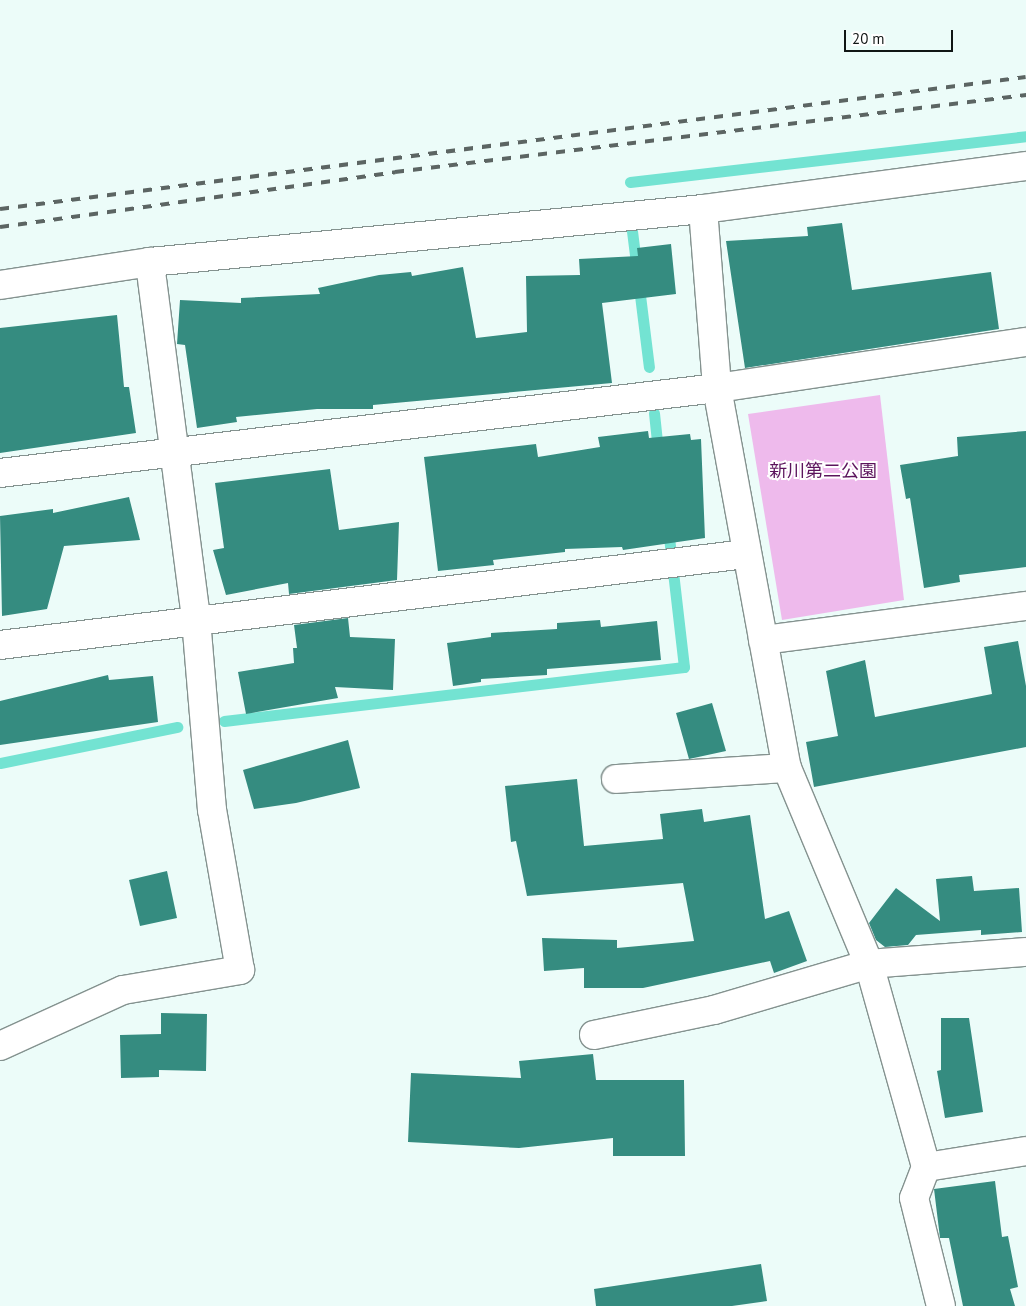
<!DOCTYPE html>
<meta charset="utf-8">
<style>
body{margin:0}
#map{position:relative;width:1026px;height:1306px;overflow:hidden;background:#ecfcf9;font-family:"PT Sans","Noto Sans JP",sans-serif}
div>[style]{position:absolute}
.green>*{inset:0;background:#eebaec}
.stream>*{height:11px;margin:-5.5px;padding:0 5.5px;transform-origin:5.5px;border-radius:5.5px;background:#73e3d2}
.building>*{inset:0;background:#358c80}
.roads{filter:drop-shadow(1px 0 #84928f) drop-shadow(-1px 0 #84928f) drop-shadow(0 1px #84928f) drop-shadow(0 -1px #84928f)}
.minor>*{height:28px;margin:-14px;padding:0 14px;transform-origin:14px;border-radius:14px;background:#fff}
.rail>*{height:4px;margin-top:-2px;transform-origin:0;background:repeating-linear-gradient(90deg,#5c6563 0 9px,transparent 0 18px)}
span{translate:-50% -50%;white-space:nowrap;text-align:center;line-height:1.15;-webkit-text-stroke:4px #fff;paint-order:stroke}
.park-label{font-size:18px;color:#5b135c}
.scale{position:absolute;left:844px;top:30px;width:109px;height:22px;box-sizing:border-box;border:2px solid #101615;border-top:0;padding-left:6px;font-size:15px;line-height:18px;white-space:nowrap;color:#101615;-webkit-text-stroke:4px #fff;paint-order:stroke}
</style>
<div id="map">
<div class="green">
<div style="clip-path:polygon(880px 395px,904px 600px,782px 620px,748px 414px)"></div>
</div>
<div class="stream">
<div style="left:630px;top:182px;width:399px;rotate:-6.6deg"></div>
<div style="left:632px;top:231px;width:137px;rotate:82.9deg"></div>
<div style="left:654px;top:413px;width:38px;rotate:84deg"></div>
<div style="left:224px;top:721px;width:463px;rotate:-6.7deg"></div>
<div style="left:684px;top:667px;width:139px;rotate:-96.6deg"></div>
<div style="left:0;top:763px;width:181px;rotate:-11.5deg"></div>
</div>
<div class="building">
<div style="clip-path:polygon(842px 223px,852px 290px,991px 272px,999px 329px,745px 368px,726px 241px,808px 236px,807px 227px)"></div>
<div style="clip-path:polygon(671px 244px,676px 294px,602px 303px,612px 383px,373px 405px,373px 409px,317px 409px,236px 417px,237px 422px,197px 428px,185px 345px,177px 344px,180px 300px,241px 303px,241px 298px,320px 294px,318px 288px,379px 275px,411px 272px,412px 276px,463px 267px,476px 338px,527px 332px,526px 276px,580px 275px,579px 259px,638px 256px,637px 248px)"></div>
<div style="clip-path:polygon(117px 315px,124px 387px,129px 387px,136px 433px,0 453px,0 328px)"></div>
<div style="clip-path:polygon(648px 431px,649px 438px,690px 434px,691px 440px,701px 439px,705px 538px,623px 550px,622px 547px,565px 549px,565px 552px,493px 560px,494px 565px,438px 571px,424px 457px,536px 444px,538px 457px,600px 447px,598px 437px)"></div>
<div style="clip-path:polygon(1026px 431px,1026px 567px,959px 575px,960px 582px,924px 588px,910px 498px,906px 499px,900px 465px,958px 456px,957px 437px)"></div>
<div style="clip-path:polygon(330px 469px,339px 530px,399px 522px,397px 580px,289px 594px,288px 583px,226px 595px,213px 550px,224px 548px,215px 483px)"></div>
<div style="clip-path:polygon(129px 497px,140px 540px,64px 546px,47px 609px,2px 616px,0 516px,53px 509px,53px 513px)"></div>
<div style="clip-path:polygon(348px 618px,350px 637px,395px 639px,393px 690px,335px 687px,338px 698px,246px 714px,238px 672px,294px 663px,293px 648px,297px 648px,294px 625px)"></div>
<div style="clip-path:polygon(600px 620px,601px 627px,657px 621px,661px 660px,547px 669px,547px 675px,481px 679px,481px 682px,453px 686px,447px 643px,491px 637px,491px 633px,557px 629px,557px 623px)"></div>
<div style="clip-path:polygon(1018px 641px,1026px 686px,1026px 747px,814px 787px,806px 742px,838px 736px,826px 671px,865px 660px,875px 717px,992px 694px,984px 647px)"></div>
<div style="clip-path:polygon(108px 675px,109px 680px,153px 676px,158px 722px,0 745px,0 701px)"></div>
<div style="clip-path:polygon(712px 703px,726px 751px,689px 759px,676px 713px)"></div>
<div style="clip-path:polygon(348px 740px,360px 788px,296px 803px,254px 809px,243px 770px)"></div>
<div style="clip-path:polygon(577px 779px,584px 846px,663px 839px,660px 814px,702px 809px,704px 822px,750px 815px,765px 919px,789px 911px,807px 961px,774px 973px,770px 961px,643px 988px,584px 988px,584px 968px,544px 971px,542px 938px,617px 940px,617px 948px,694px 941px,683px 883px,527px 896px,516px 841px,511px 842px,505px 786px)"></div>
<div style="clip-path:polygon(167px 871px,177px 918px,140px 926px,129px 880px)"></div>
<div style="clip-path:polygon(972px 876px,974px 891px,1019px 888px,1022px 932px,981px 935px,981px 930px,916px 935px,908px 945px,885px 947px,876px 940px,869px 923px,896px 888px,940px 921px,936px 879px)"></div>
<div style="clip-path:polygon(161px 1013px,207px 1014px,206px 1071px,159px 1070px,159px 1077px,121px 1078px,120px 1035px,161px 1034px)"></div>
<div style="clip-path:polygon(941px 1018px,969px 1018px,983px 1112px,945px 1118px,937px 1071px,941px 1070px)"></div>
<div style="clip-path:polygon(593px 1054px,596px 1080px,684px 1080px,685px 1156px,613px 1156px,613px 1138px,519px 1148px,408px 1142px,411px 1073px,521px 1078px,519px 1061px)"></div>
<div style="clip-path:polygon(995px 1181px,1002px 1237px,1008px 1236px,1018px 1287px,1010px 1289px,1015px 1306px,963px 1306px,949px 1238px,940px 1238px,934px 1189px)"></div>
<div style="clip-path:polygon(761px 1264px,767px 1301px,732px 1306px,596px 1306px,594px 1289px)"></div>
</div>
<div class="roads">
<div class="minor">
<div style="left:703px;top:209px;width:180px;rotate:85.5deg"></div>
<div style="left:717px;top:388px;width:386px;rotate:79.6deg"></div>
<div style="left:787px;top:768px;width:212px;rotate:67.3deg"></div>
<div style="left:869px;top:964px;width:211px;rotate:74.3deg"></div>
<div style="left:926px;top:1167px;width:33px;rotate:111deg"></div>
<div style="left:914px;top:1198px;width:111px;rotate:76deg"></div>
<div style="left:0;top:285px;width:152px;rotate:-8.7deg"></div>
<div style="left:150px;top:262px;width:556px;rotate:-5.47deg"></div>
<div style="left:703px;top:209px;width:326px;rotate:-7.6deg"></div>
<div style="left:0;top:473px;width:722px;rotate:-6.76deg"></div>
<div style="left:717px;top:388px;width:312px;rotate:-8.5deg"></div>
<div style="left:763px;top:640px;width:265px;rotate:-7.4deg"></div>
<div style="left:0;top:645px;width:751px;rotate:-6.96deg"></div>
<div style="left:616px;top:779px;width:171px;rotate:-3.7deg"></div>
<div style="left:594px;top:1035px;width:123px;rotate:-11.8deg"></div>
<div style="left:714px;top:1010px;width:162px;rotate:-16.5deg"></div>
<div style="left:869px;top:964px;width:157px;rotate:-4.4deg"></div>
<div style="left:0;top:1046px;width:135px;rotate:-24.5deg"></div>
<div style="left:123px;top:990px;width:119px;rotate:-9.7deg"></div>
<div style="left:240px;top:970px;width:162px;rotate:-99.9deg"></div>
<div style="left:212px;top:810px;width:193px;rotate:-94.8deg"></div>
<div style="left:196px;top:618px;width:359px;rotate:-97.4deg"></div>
<div style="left:926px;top:1167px;width:101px;rotate:-9.1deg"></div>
</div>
</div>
<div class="rail">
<div style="left:0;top:209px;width:1034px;rotate:-7.33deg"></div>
<div style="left:0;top:227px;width:399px;rotate:-7.9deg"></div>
<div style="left:395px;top:172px;width:636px;rotate:-6.96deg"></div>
</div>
<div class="park-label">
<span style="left:823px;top:471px">新川第二公園</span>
</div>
<div class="scale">20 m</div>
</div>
